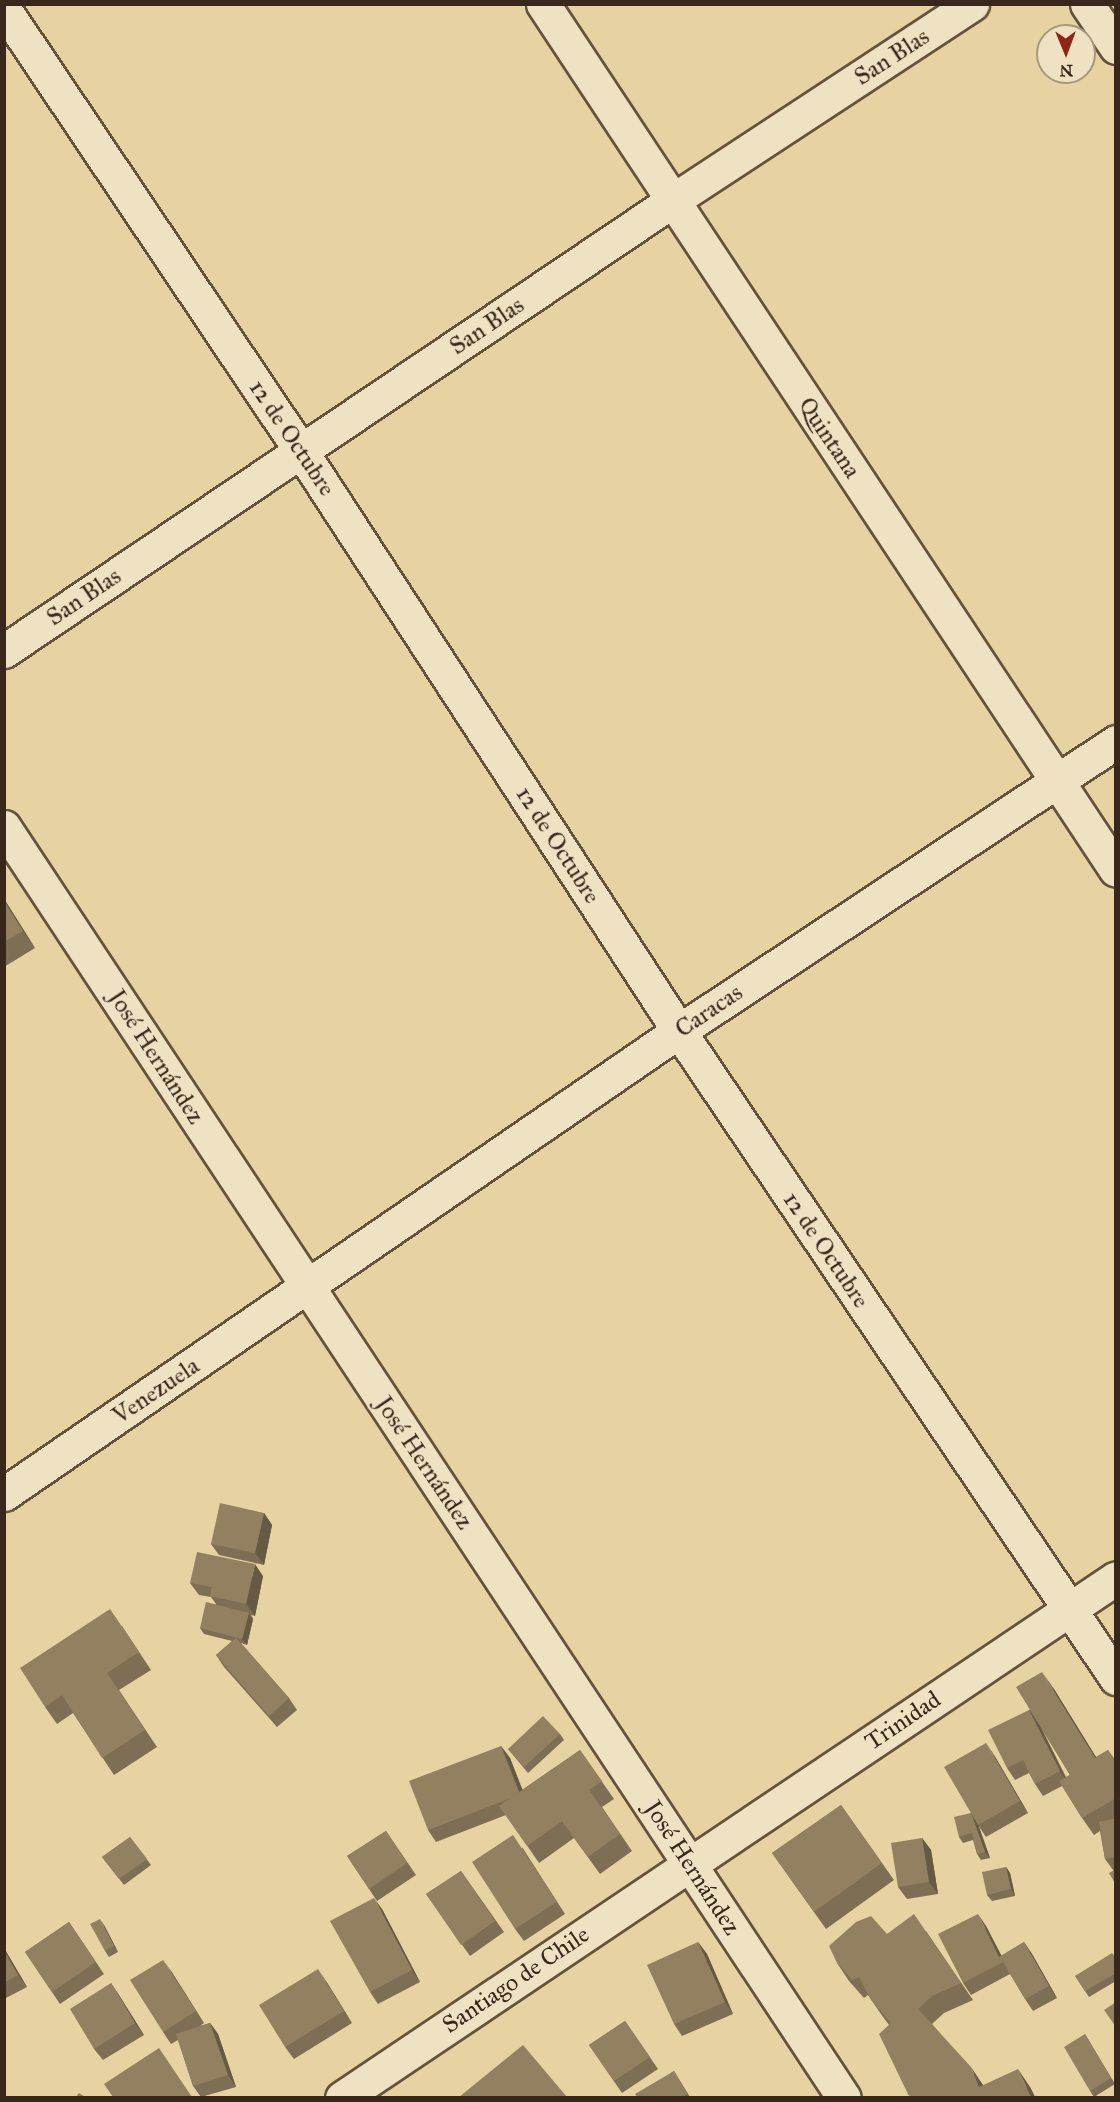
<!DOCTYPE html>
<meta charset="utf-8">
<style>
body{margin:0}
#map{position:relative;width:1120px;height:2102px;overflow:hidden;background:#e6d3a1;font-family:"IM FELL Great Primer",serif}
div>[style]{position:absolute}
.roads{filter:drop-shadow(2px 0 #64523c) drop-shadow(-2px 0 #64523c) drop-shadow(0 2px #64523c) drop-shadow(0 -2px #64523c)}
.minor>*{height:33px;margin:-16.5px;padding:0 16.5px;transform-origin:16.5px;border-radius:16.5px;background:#efe2c2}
.tertiary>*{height:33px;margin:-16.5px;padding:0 16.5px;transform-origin:16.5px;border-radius:16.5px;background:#efe2c2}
.wall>*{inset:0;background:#7e6e53}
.shaded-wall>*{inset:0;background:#675a44}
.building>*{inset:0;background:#938061}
span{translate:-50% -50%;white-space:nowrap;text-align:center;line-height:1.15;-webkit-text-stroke:5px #efe2c2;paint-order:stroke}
.street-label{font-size:24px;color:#39271b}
.frame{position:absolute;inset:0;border:6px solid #39271b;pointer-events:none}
.north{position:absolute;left:1036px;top:24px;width:60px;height:60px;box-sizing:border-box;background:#efe2c2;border:2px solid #a6977f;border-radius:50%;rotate:179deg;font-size:16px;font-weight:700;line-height:24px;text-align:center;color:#39271b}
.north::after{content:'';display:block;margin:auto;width:21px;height:27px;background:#8f2418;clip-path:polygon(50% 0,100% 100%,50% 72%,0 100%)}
</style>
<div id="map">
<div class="roads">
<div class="minor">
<div style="left:543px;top:4px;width:1038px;rotate:56.51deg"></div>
<div style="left:1087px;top:4px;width:52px;rotate:56deg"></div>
<div style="left:4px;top:9px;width:533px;rotate:56.1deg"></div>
<div style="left:301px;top:451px;width:692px;rotate:56.91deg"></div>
<div style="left:679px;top:1031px;width:781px;rotate:55.96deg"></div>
<div style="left:4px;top:651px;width:805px;rotate:-33.97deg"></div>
<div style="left:672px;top:201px;width:359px;rotate:-33.3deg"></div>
<div style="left:4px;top:1494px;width:819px;rotate:-34.45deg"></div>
<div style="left:679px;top:1031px;width:524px;rotate:-33.48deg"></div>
<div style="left:342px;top:2098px;width:932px;rotate:-33.89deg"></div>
</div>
<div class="tertiary">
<div style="left:4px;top:827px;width:1523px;rotate:56.54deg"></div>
</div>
</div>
<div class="wall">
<div style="clip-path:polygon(4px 899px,35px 948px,4px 967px)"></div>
<div style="clip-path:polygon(264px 1513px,272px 1525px,264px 1565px,219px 1555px,211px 1544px)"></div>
<div style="clip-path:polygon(263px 1576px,255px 1616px,251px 1615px,253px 1619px,247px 1645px,241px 1643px,289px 1698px,297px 1710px,277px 1727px,224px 1667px,216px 1655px,232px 1641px,204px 1634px,200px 1628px,216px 1604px,211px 1597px,199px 1595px,190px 1583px)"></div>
<div style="clip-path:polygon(122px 1626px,151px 1670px,119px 1690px,157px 1747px,114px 1775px,73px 1713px,57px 1724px,45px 1707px)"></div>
<div style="clip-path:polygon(evenodd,1054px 1689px,1096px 1757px,1108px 1750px,1116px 1761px,1116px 1885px,1113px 1870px,1105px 1859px,1100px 1831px,1094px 1835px,1082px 1818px,1062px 1786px,1043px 1796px,1035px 1784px,1029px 1773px,1015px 1780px,1007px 1768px,1029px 1710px,1054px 1689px,1042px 1729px,1070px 1775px,1066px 1777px,1042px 1729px)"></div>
<div style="clip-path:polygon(560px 1734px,564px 1740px,528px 1773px,508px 1749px)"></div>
<div style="clip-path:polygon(501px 1746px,510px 1758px,522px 1790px,580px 1750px,614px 1799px,602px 1807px,632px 1851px,600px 1874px,574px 1838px,539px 1863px,506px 1815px,436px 1842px,428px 1830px)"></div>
<div style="clip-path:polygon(994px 1755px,1028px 1813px,986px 1837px,978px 1825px,990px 1858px,981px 1860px,977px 1854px,973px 1840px,963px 1843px,959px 1837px,971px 1813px)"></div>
<div style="clip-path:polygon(841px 1805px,894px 1880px,826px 1929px,772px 1853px)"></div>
<div style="clip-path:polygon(386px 1831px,416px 1875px,377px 1901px,347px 1856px)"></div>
<div style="clip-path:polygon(130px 1837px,151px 1865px,124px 1885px,102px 1857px)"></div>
<div style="clip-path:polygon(922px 1838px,931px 1850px,938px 1894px,907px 1899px,898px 1887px)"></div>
<div style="clip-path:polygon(522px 1847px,565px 1914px,524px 1941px,515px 1929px)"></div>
<div style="clip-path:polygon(1006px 1867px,1010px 1873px,1015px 1896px,992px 1901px,987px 1895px)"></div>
<div style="clip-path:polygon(461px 1871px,504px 1932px,470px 1956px,426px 1894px)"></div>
<div style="clip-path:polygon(382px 1909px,420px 1982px,378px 2004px,370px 1992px)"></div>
<div style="clip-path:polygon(69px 1922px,104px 1974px,60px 2004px,25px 1952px)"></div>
<div style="clip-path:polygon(104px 1925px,118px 1952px,109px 1957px,105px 1951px)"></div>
<div style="clip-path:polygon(986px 1926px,1001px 1956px,1024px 1942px,1032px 1954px,1057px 1998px,1033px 2011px,1025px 1999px,1010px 1974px,971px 1995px,963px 1983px)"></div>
<div style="clip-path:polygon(926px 1931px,973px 2000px,944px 2013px,932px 2024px,983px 2085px,1030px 2087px,1035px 2097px,911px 2097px,908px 2094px,889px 2025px,883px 2017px,868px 1995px,864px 1998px,849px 1981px,837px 1963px,887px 1934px)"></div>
<div style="clip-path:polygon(698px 1942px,707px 1954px,733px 2014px,682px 2036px,674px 2024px)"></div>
<div style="clip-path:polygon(4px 1948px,27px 1987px,4px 1999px)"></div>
<div style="clip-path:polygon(1116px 1957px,1116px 1981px,1089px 1997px,1075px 1976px)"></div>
<div style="clip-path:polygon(171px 1971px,204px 2023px,200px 2026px,210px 2023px,218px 2034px,236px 2087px,201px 2097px,193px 2086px,178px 2040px,171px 2044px,163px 2032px)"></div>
<div style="clip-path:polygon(326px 1981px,352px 2023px,294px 2059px,285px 2047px)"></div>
<div style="clip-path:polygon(111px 1983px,144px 2035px,103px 2060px,94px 2049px)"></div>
<div style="clip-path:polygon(625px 2021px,658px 2069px,622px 2093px,589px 2045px)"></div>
<div style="clip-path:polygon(1085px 2034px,1115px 2084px,1094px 2097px,1090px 2091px)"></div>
<div style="clip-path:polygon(674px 2071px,690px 2097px,637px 2097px)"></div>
</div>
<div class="shaded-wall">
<div style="clip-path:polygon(4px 899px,8px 905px,35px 948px,23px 931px,4px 901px)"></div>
<div style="clip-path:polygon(264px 1513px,272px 1525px,264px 1565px,255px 1553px)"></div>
<div style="clip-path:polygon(255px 1564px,263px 1576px,255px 1616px,246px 1604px)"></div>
<div style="clip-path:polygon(249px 1613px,253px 1619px,247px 1645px,242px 1639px)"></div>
<div style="clip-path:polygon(1042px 1672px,1054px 1689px,1107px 1775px,1095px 1758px)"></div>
<div style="clip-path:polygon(1029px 1710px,1038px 1722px,1068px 1783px,1060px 1771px)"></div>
<div style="clip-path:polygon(986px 1743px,994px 1755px,1028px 1813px,1020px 1801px)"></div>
<div style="clip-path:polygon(501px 1746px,510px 1758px,529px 1806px,520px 1795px)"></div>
<div style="clip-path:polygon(971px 1812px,976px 1818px,990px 1858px,985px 1852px)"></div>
<div style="clip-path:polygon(922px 1838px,931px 1850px,938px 1894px,929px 1882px)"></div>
<div style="clip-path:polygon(1006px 1867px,1010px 1873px,1015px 1896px,1011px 1889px)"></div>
<div style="clip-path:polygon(374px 1898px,382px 1909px,420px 1982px,412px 1970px)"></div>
<div style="clip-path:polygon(978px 1914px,986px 1926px,1008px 1968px,999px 1957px)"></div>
<div style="clip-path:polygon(100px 1919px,104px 1925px,118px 1952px,114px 1946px)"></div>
<div style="clip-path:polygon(698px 1942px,707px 1954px,733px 2014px,725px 2002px)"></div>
<div style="clip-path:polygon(1024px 1942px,1032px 1954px,1057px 1998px,1049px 1986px)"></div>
<div style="clip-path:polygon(4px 1948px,27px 1987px,18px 1975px,4px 1951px)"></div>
<div style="clip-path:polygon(163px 1960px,171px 1971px,204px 2023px,196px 2011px)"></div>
<div style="clip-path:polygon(318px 1969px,326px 1981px,352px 2023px,344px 2011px)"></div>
<div style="clip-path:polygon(111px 1983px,119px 1995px,144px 2035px,135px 2023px)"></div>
<div style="clip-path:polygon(210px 2023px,218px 2034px,236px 2087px,228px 2075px)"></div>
<div style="clip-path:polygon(971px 2067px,983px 2085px,988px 2097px,979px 2087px)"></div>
<div style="clip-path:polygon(1018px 2069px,1030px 2087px,1035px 2097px,1031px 2097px)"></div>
</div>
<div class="building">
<div style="clip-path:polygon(4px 901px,23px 931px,4px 942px)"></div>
<div style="clip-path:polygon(220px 1503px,264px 1513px,255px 1553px,211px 1544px)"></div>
<div style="clip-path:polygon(197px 1552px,255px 1564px,246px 1604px,210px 1596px,212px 1587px,190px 1583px)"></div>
<div style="clip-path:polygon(206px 1602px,249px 1613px,242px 1639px,200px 1628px)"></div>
<div style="clip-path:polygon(110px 1609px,139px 1652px,107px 1673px,145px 1730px,102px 1758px,62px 1695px,45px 1707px,20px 1668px)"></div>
<div style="clip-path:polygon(236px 1638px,289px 1698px,269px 1716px,216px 1655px)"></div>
<div style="clip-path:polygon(1042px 1672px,1095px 1758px,1108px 1750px,1116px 1763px,1116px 1798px,1082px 1818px,1059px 1781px,1070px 1775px,1016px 1687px)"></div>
<div style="clip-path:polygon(1029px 1710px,1060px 1771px,1035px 1784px,1023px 1760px,1007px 1768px,988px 1730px)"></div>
<div style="clip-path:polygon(543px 1716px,560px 1734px,524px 1767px,508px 1749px)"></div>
<div style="clip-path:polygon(986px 1743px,1020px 1801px,978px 1825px,944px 1767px)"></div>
<div style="clip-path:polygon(501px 1746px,519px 1792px,511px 1798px,428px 1830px,409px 1781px)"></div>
<div style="clip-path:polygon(580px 1750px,602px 1781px,589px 1790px,620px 1834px,588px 1857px,562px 1821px,527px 1846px,499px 1806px)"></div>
<div style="clip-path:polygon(841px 1805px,882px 1863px,814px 1912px,772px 1853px)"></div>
<div style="clip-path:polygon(971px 1813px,972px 1816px,985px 1852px,977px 1854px,972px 1833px,959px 1837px,954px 1817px)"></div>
<div style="clip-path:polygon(1116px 1818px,1116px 1857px,1105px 1859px,1099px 1822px)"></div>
<div style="clip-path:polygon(386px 1831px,407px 1863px,369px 1889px,347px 1856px)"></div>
<div style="clip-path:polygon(513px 1835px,557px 1902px,515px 1929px,472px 1862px)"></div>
<div style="clip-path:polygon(130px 1837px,147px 1859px,119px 1879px,102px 1857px)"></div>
<div style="clip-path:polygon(922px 1838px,929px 1882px,898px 1887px,891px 1843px)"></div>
<div style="clip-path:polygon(1006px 1867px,1011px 1889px,987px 1895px,982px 1872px)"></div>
<div style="clip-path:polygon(1116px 1869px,1116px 1885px,1109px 1873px)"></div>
<div style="clip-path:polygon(461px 1871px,495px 1921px,461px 1945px,426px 1894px)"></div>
<div style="clip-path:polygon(374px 1898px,412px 1970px,370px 1992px,330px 1921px)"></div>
<div style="clip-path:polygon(914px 1914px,961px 1983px,932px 1996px,918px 2009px,971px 2067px,979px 2087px,1018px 2069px,1031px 2097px,911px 2097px,908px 2094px,879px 2034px,891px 2023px,871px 2000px,859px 1977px,852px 1980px,837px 1963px,829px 1946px,856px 1922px,871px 1916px,887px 1934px)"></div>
<div style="clip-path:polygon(978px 1914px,999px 1957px,1024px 1942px,1049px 1986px,1025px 1999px,1003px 1962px,963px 1983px,938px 1934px)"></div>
<div style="clip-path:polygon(100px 1919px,114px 1946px,105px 1951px,90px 1924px)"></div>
<div style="clip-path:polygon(69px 1922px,96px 1962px,52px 1992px,25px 1952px)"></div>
<div style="clip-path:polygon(698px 1942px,725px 2002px,674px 2024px,647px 1965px)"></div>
<div style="clip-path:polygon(4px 1951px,18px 1975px,4px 1983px)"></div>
<div style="clip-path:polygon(1112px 1953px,1116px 1958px,1116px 1973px,1085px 1991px,1075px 1976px)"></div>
<div style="clip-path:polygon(163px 1960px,196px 2011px,163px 2032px,130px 1980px)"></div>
<div style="clip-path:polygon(318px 1969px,344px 2011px,285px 2047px,259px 2005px)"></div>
<div style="clip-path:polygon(111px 1983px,135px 2023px,94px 2049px,70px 2009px)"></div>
<div style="clip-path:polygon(1116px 2002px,1116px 2027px,1104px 2010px)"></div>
<div style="clip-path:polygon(625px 2021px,650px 2057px,614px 2081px,589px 2045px)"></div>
<div style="clip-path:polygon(210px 2023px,228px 2075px,193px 2086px,176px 2034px)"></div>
<div style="clip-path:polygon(1085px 2034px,1111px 2078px,1090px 2091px,1064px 2047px)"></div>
<div style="clip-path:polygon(523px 2045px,567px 2097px,459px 2097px)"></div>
<div style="clip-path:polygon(159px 2048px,192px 2097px,113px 2097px,104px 2084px)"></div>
<div style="clip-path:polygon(674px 2071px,687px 2094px,681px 2097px,637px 2097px,635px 2094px)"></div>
<div style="clip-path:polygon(79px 2093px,85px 2097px,76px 2097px)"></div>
</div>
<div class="street-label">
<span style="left:892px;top:57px;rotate:-33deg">San Blas</span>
<span style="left:487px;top:326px;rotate:-34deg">San Blas</span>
<span style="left:292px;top:438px;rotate:56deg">12 de Octubre</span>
<span style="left:829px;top:438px;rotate:56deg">Quintana</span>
<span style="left:84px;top:597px;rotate:-34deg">San Blas</span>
<span style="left:558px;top:845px;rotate:57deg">12 de Octubre</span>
<span style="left:709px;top:1011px;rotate:-34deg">Caracas</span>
<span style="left:156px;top:1057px;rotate:57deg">José Hernández</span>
<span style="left:826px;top:1250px;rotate:56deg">12 de Octubre</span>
<span style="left:156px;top:1391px;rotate:-34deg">Venezuela</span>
<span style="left:424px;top:1463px;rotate:56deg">José Hernández</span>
<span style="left:903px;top:1721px;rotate:-34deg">Trinidad</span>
<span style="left:692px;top:1868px;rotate:57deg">José Hernández</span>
<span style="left:516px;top:1980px;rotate:-34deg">Santiago de Chile</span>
</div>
<div class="frame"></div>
<div class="north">N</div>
</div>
